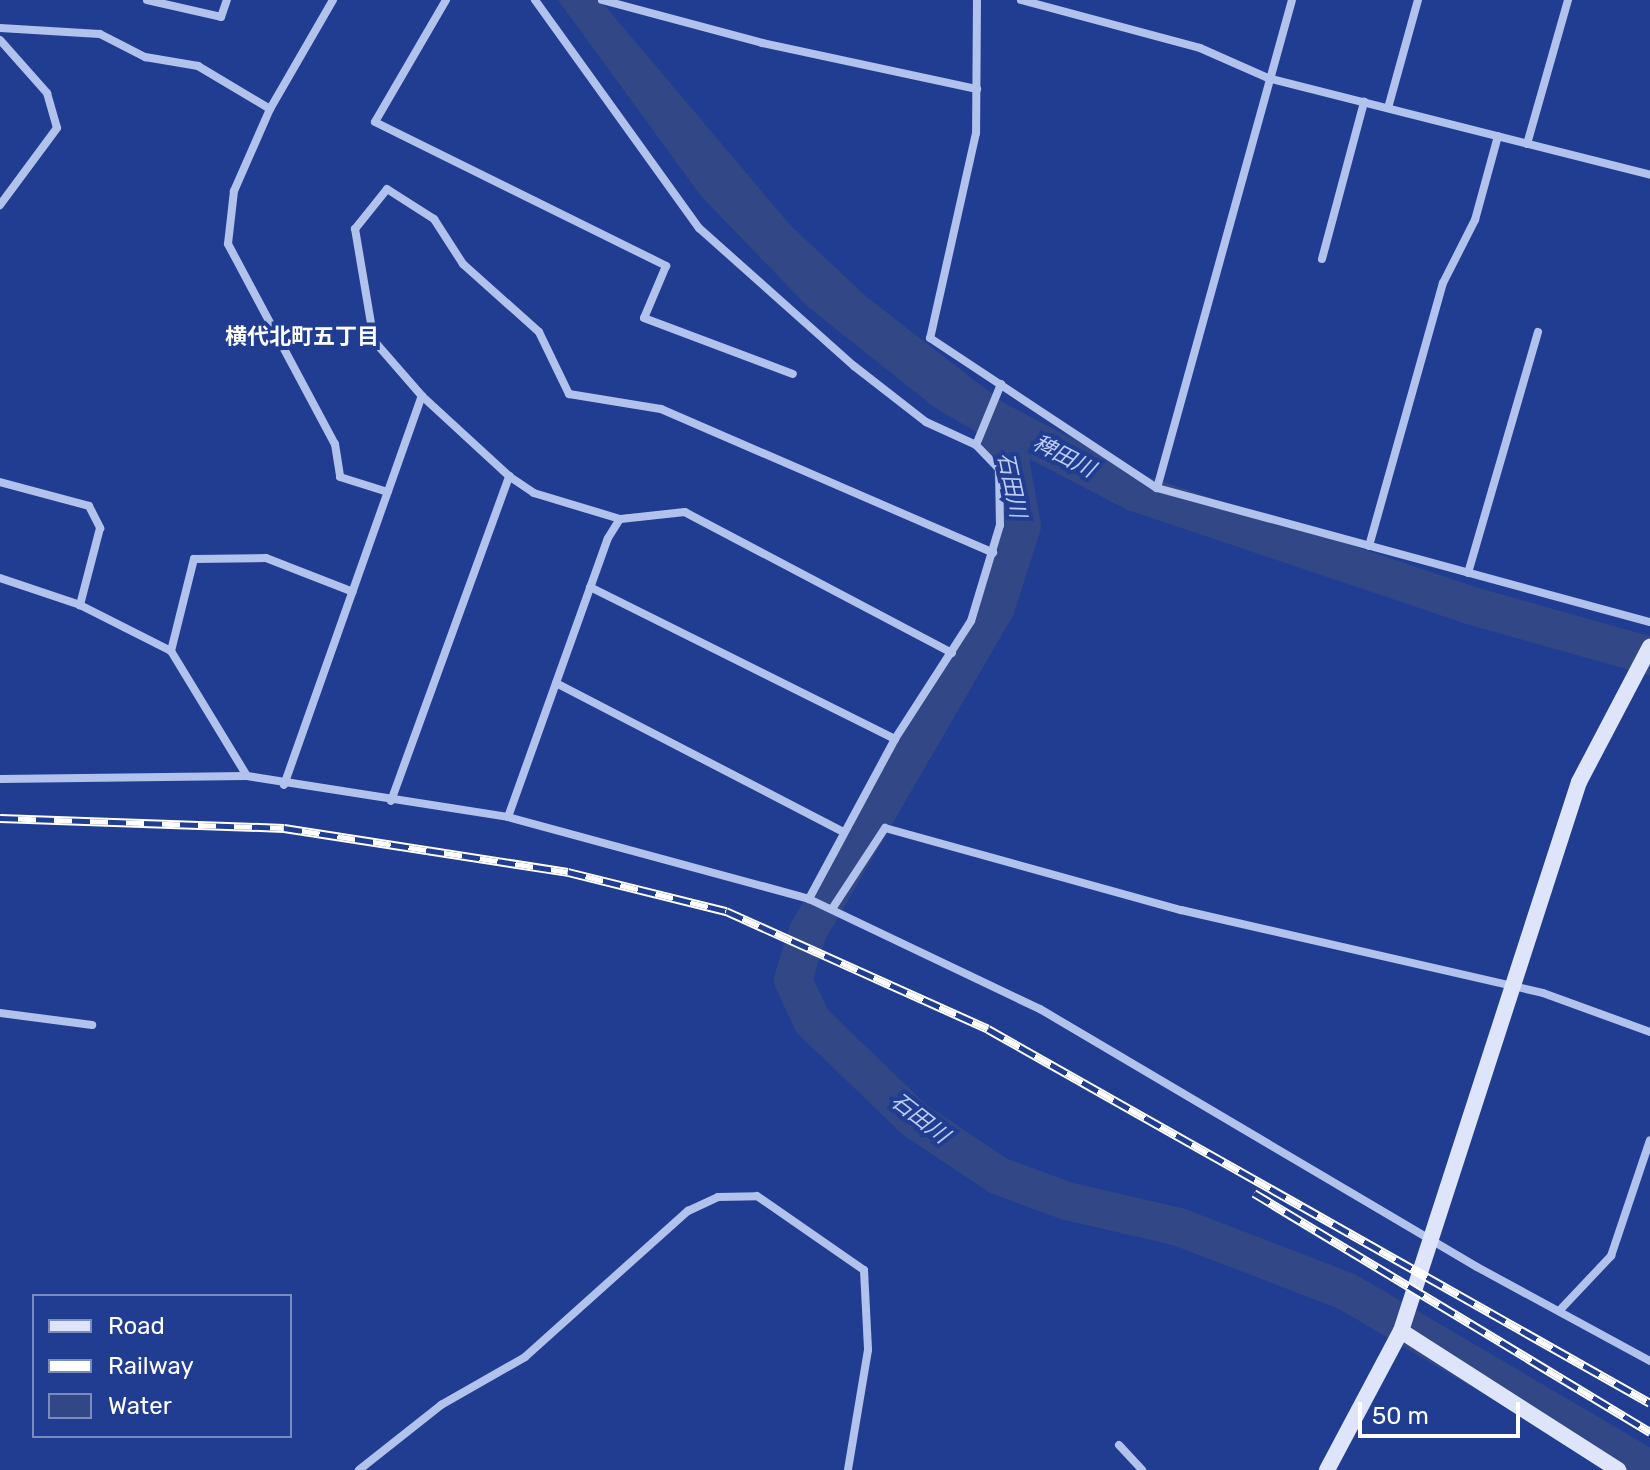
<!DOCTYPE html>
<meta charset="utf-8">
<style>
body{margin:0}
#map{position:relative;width:1650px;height:1470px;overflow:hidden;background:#213d91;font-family:Rubik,"Noto Sans JP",sans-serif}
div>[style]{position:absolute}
.water>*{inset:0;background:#324785}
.river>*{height:38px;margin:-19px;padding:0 19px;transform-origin:19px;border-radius:19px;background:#324785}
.street>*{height:8px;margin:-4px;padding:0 4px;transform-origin:4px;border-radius:4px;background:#b1c2ed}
.secondary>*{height:16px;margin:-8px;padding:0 8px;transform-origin:8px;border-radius:8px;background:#dee5fa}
.rail>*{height:9px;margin-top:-4.5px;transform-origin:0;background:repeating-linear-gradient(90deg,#213d91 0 18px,#fff 0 36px);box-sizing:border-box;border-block:2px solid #fff}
span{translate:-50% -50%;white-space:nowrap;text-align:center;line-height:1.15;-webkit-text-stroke:8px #213d91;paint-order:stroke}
.neighbourhood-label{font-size:22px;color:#fff;font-weight:700}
.water-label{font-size:22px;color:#becdf4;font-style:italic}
.legend{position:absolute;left:32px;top:1294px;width:260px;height:144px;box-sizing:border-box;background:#213d91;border:2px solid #7a8bbd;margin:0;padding:10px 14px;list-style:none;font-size:24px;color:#fff}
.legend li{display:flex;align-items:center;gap:16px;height:40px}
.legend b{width:40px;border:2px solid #7a8bbd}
.scale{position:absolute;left:1358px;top:1402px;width:162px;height:36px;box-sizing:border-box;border:4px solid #fff;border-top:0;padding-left:10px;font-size:24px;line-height:28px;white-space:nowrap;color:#fff;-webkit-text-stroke:6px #213d91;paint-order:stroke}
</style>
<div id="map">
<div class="water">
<div style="clip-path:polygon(558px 0,600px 0,791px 226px,868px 298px,1005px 404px,1009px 417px,1003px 435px,991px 441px,934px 407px,807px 306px,701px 196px)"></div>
</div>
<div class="river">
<div style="left:986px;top:415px;width:167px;rotate:27.5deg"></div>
<div style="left:1134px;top:492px;width:354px;rotate:18.6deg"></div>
<div style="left:1469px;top:605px;width:188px;rotate:15.7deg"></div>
<div style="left:989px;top:417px;width:42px;rotate:61.6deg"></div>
<div style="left:1009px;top:454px;width:73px;rotate:79.8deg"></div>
<div style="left:1022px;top:526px;width:85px;rotate:107.8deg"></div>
<div style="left:996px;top:607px;width:375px;rotate:120.1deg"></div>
<div style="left:808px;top:931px;width:51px;rotate:107deg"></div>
<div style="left:793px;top:980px;width:45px;rotate:65.1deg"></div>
<div style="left:812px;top:1021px;width:143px;rotate:43.9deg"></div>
<div style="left:915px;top:1120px;width:101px;rotate:33.7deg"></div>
<div style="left:999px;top:1176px;width:72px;rotate:20.2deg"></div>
<div style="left:1067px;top:1201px;width:115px;rotate:13.1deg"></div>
<div style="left:1179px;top:1227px;width:179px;rotate:21deg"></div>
<div style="left:1346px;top:1291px;width:352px;rotate:30.4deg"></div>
</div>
<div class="street">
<div style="left:147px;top:0;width:76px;rotate:12.9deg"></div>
<div style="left:221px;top:17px;width:18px;rotate:-71deg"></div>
<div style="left:446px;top:0;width:141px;rotate:120.2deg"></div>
<div style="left:375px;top:122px;width:325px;rotate:26.3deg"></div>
<div style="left:666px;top:266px;width:56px;rotate:112.9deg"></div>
<div style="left:644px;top:318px;width:159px;rotate:20.6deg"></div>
<div style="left:535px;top:0;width:281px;rotate:54.3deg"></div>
<div style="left:699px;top:228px;width:208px;rotate:41.7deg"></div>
<div style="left:854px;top:366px;width:91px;rotate:37.9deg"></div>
<div style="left:926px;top:422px;width:55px;rotate:24.7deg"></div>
<div style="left:976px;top:445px;width:33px;rotate:46deg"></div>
<div style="left:999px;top:469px;width:56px;rotate:89deg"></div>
<div style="left:1000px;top:525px;width:100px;rotate:106.8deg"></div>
<div style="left:971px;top:621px;width:140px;rotate:122.8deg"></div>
<div style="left:895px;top:739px;width:182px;rotate:118.3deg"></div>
<div style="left:602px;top:0;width:166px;rotate:15deg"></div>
<div style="left:762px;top:43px;width:220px;rotate:12.1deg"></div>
<div style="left:977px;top:0;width:133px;rotate:90.4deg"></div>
<div style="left:976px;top:133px;width:210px;rotate:102.6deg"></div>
<div style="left:930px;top:338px;width:272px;rotate:33.5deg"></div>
<div style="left:1157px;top:488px;width:511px;rotate:15.21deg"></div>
<div style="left:1021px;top:0;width:185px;rotate:15deg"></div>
<div style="left:1200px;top:48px;width:74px;rotate:23.8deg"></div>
<div style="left:1268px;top:78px;width:394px;rotate:14.2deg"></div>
<div style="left:0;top:28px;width:100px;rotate:3.4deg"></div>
<div style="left:100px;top:34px;width:51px;rotate:27.1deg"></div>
<div style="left:145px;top:57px;width:54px;rotate:9.6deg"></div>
<div style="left:198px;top:66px;width:84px;rotate:30.8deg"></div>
<div style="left:270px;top:109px;width:126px;rotate:-60deg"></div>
<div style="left:0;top:40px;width:71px;rotate:48.4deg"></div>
<div style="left:47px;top:93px;width:36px;rotate:74deg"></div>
<div style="left:57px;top:128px;width:96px;rotate:126.5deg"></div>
<div style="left:1388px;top:108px;width:112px;rotate:-74.5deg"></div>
<div style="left:270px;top:109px;width:90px;rotate:113.7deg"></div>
<div style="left:234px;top:191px;width:53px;rotate:96.5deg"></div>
<div style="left:228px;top:244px;width:227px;rotate:61.9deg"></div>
<div style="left:335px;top:444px;width:33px;rotate:81deg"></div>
<div style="left:340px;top:477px;width:50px;rotate:17.4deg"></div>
<div style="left:1527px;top:144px;width:150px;rotate:-74.1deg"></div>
<div style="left:1322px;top:259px;width:163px;rotate:-75deg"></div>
<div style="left:976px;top:445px;width:66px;rotate:-67.7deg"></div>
<div style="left:0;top:482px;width:92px;rotate:15.1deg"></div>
<div style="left:89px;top:506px;width:25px;rotate:63deg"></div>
<div style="left:100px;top:528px;width:80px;rotate:104.6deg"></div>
<div style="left:1157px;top:488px;width:506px;rotate:-74.54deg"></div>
<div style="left:1369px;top:546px;width:273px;rotate:-74.3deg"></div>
<div style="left:1443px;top:283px;width:71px;rotate:-63.1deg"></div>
<div style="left:1475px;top:220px;width:87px;rotate:-74.7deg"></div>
<div style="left:1468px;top:573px;width:251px;rotate:-73.8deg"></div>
<div style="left:0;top:578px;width:84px;rotate:18.6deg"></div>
<div style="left:80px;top:605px;width:102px;rotate:26.8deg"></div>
<div style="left:171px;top:651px;width:146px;rotate:58.7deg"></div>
<div style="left:590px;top:587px;width:341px;rotate:26.5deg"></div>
<div style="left:171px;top:651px;width:95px;rotate:-76deg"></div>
<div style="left:194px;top:559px;width:72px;rotate:-0.8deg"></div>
<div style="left:266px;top:558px;width:93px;rotate:21.3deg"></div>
<div style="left:952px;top:653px;width:302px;rotate:-152.2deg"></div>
<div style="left:685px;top:512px;width:65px;rotate:173.9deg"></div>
<div style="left:620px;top:519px;width:90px;rotate:-163.2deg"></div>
<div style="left:534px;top:493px;width:30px;rotate:-146deg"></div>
<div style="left:509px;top:476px;width:118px;rotate:-137.4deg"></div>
<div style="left:422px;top:396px;width:73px;rotate:-131.1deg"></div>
<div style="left:374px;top:341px;width:114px;rotate:-99.6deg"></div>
<div style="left:355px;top:229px;width:51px;rotate:-51.3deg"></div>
<div style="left:387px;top:189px;width:56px;rotate:32.6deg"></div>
<div style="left:434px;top:219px;width:54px;rotate:57.2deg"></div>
<div style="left:463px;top:264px;width:102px;rotate:41.8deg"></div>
<div style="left:539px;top:332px;width:69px;rotate:64.2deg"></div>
<div style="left:569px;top:394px;width:93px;rotate:9.3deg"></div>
<div style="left:661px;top:409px;width:362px;rotate:23.4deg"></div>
<div style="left:556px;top:683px;width:324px;rotate:27.4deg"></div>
<div style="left:0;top:779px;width:247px;rotate:-0.7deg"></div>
<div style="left:247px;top:776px;width:264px;rotate:8.9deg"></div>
<div style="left:508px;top:817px;width:312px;rotate:15.2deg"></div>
<div style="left:809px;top:899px;width:256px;rotate:25.5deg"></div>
<div style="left:1040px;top:1009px;width:507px;rotate:30.56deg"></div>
<div style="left:1477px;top:1267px;width:197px;rotate:28.5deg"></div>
<div style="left:284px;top:785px;width:413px;rotate:-70.5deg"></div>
<div style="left:391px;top:801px;width:346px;rotate:-70deg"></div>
<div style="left:508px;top:817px;width:296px;rotate:-70.3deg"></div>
<div style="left:608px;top:538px;width:22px;rotate:-58deg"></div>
<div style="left:832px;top:909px;width:97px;rotate:-56.8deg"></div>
<div style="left:885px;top:828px;width:307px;rotate:15.5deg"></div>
<div style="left:1181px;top:910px;width:371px;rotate:12.9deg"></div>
<div style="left:1543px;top:993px;width:114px;rotate:20deg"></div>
<div style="left:0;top:1013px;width:93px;rotate:7.4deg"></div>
<div style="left:1559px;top:1311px;width:76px;rotate:-46.6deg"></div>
<div style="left:1611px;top:1256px;width:122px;rotate:-71.4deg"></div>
<div style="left:1119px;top:1445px;width:34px;rotate:47deg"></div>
<div style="left:359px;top:1470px;width:105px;rotate:-38.4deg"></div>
<div style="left:441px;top:1405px;width:97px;rotate:-29.7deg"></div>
<div style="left:525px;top:1357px;width:219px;rotate:-41.9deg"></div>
<div style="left:688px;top:1211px;width:33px;rotate:-25deg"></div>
<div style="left:718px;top:1197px;width:39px;rotate:-1deg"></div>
<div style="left:757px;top:1196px;width:130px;rotate:34.7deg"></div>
<div style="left:864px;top:1270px;width:80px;rotate:87.1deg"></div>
<div style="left:868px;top:1350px;width:122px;rotate:99.5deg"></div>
</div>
<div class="secondary">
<div style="left:1401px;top:1331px;width:258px;rotate:32.6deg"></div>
<div style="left:1327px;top:1470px;width:157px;rotate:-62deg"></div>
<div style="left:1401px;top:1331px;width:577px;rotate:-72.04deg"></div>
<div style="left:1579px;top:782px;width:153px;rotate:-62.3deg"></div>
</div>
<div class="rail">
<div style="left:0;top:818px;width:284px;rotate:2deg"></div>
<div style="left:284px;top:828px;width:287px;rotate:8.8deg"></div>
<div style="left:568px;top:872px;width:163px;rotate:13.9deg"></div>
<div style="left:726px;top:911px;width:287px;rotate:24.2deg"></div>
<div style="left:988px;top:1029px;width:760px;rotate:29.46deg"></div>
<div style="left:1254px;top:1193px;width:463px;rotate:31.1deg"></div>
</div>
<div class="neighbourhood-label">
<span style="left:302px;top:337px">横代北町五丁目</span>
</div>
<div class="water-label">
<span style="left:1064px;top:456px;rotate:27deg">稗田川</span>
<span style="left:1012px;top:485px;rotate:78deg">石田川</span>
<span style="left:920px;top:1118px;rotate:38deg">石田川</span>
</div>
<ul class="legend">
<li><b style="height:10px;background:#dee5fa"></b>Road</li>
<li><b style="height:10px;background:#fff"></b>Railway</li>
<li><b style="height:22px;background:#324785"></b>Water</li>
</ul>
<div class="scale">50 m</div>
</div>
